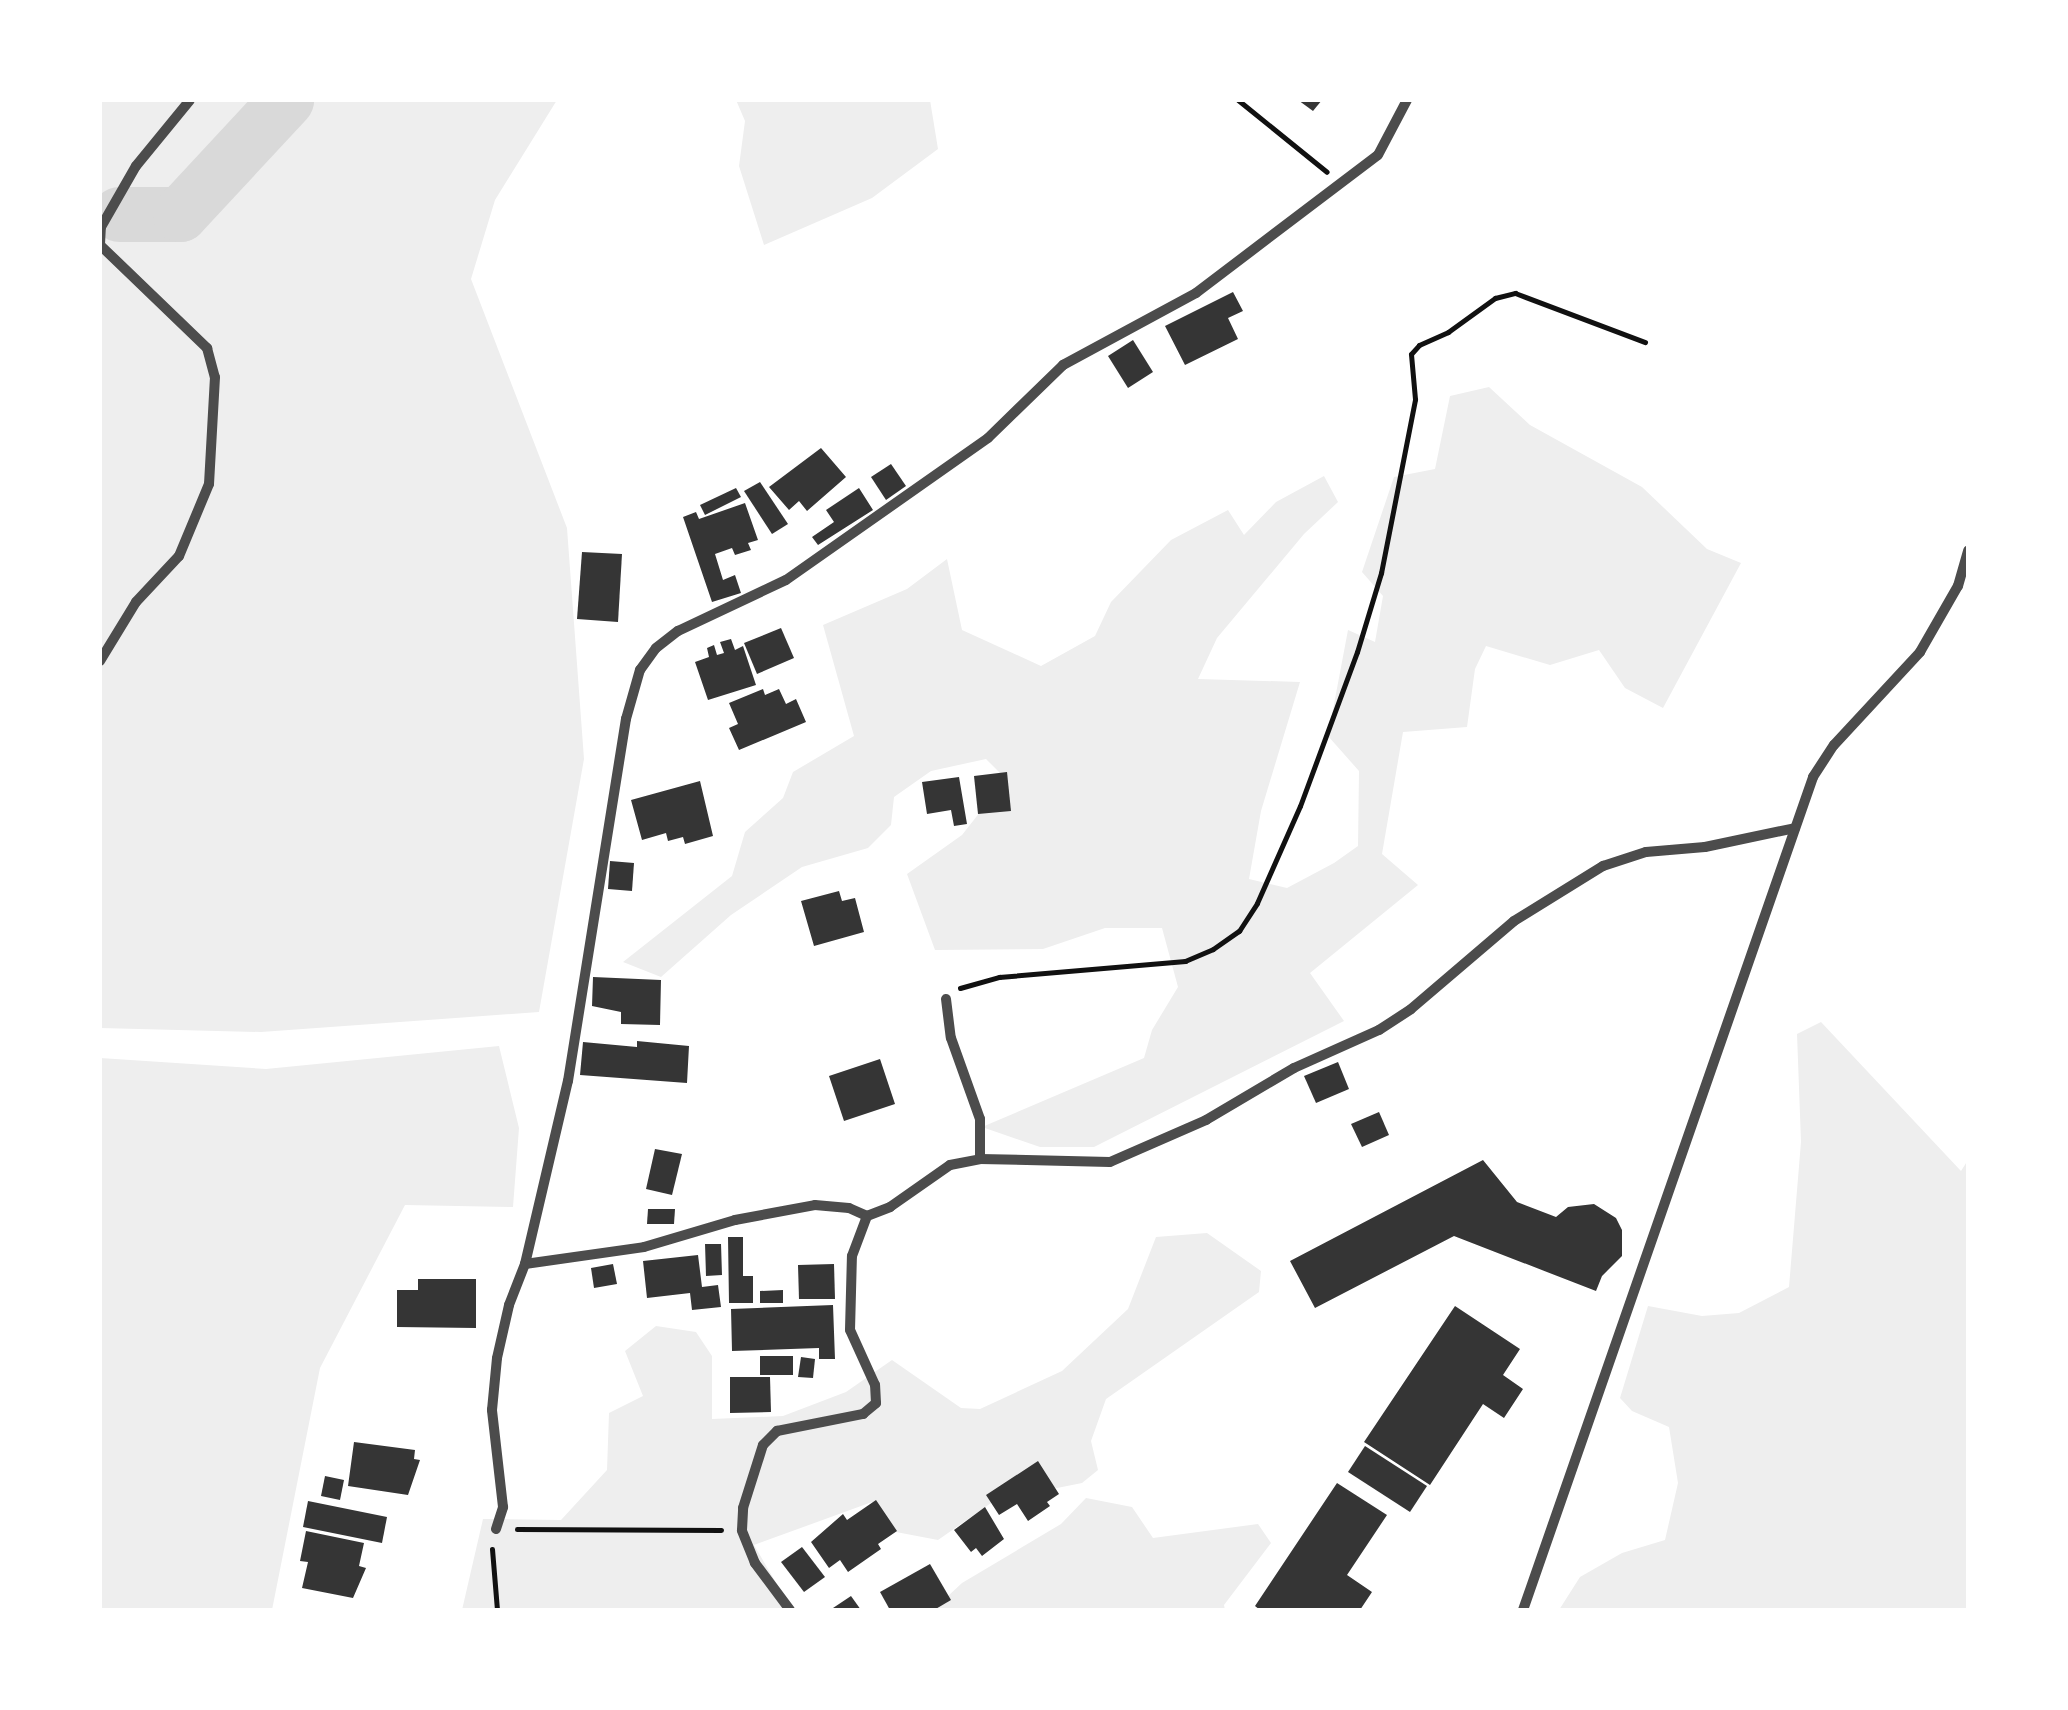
<!DOCTYPE html>
<style>
body{margin:0}
#map{position:relative;width:2068px;height:1710px;overflow:hidden;background:#fff;font-family:Arial,sans-serif}
div>[style]{position:absolute}
.green>*{inset:0;background:#eee}
.river>*{height:55px;margin:-27.5px;padding:0 27.5px;transform-origin:27.5px;border-radius:27.5px;background:#d9d9d9}
.building>*{inset:0;background:#353535}
.path>*{height:5px;margin:-2.5px;padding:0 2.5px;transform-origin:2.5px;border-radius:2.5px;background:#111}
.minor>*{height:10px;margin:-5px;padding:0 5px;transform-origin:5px;border-radius:5px;background:#4c4c4c}
span{translate:-50% -50%;white-space:nowrap;text-align:center;line-height:1.15;-webkit-text-stroke:10px #fff;paint-order:stroke}
.frame{position:absolute;inset:0;border:102px solid #fff;pointer-events:none}
</style>
<div id="map">
<div class="green">
<div style="clip-path:polygon(100px 100px,557px 100px,495px 200px,471px 279px,567px 528px,584px 759px,539px 1012px,261px 1032px,100px 1028px)"></div>
<div style="clip-path:polygon(736px 100px,930px 100px,938px 149px,872px 198px,764px 245px,739px 166px,745px 121px)"></div>
<div style="clip-path:polygon(1489px 387px,1530px 425px,1642px 487px,1707px 549px,1741px 563px,1663px 708px,1625px 688px,1599px 650px,1550px 665px,1486px 646px,1475px 669px,1467px 727px,1403px 732px,1382px 854px,1418px 885px,1310px 973px,1344px 1021px,1094px 1147px,1040px 1147px,982px 1127px,1144px 1058px,1152px 1030px,1178px 987px,1162px 928px,1105px 928px,1043px 949px,935px 950px,907px 874px,962px 835px,1006px 779px,986px 759px,931px 771px,894px 797px,891px 825px,868px 848px,802px 867px,731px 915px,661px 977px,623px 962px,732px 876px,745px 832px,783px 798px,793px 772px,854px 736px,823px 625px,907px 589px,947px 559px,962px 630px,1041px 666px,1095px 636px,1111px 602px,1171px 540px,1228px 510px,1244px 535px,1276px 502px,1324px 476px,1338px 502px,1304px 534px,1217px 638px,1198px 679px,1300px 682px,1261px 811px,1249px 879px,1287px 888px,1334px 863px,1358px 846px,1359px 771px,1328px 736px,1348px 630px,1375px 642px,1383px 596px,1362px 572px,1394px 477px,1435px 469px,1450px 396px)"></div>
<div style="clip-path:polygon(1821px 1022px,1961px 1171px,1968px 1160px,1968px 1610px,1559px 1610px,1580px 1577px,1622px 1553px,1665px 1540px,1678px 1483px,1669px 1427px,1632px 1411px,1620px 1398px,1648px 1306px,1702px 1316px,1739px 1313px,1789px 1287px,1801px 1142px,1797px 1034px)"></div>
<div style="clip-path:polygon(499px 1046px,519px 1128px,513px 1207px,405px 1205px,320px 1368px,272px 1610px,100px 1610px,100px 1058px,266px 1069px)"></div>
<div style="clip-path:polygon(1207px 1233px,1261px 1271px,1259px 1292px,1106px 1399px,1091px 1441px,1098px 1470px,1082px 1483px,1057px 1488px,1017px 1485px,938px 1540px,896px 1532px,872px 1502px,754px 1545px,792px 1610px,462px 1610px,483px 1519px,561px 1520px,607px 1470px,609px 1413px,643px 1396px,625px 1351px,656px 1326px,696px 1332px,712px 1356px,712px 1419px,783px 1416px,846px 1392px,892px 1360px,961px 1408px,980px 1409px,1062px 1371px,1128px 1309px,1156px 1237px)"></div>
<div style="clip-path:polygon(1086px 1498px,1132px 1507px,1153px 1538px,1258px 1524px,1271px 1543px,1224px 1605px,1225px 1610px,933px 1610px,962px 1583px,1061px 1524px)"></div>
</div>
<div class="river">
<div style="left:119px;top:214px;width:61px"></div>
<div style="left:180px;top:214px;width:156px;rotate:-47.1deg"></div>
</div>
<div class="building">
<div style="clip-path:polygon(1298px 100px,1322px 100px,1313px 111px)"></div>
<div style="clip-path:polygon(1233px 292px,1243px 311px,1228px 318px,1238px 339px,1185px 365px,1165px 326px)"></div>
<div style="clip-path:polygon(1133px 340px,1153px 372px,1128px 388px,1108px 356px)"></div>
<div style="clip-path:polygon(821px 448px,846px 477px,807px 511px,799px 501px,789px 510px,769px 487px)"></div>
<div style="clip-path:polygon(891px 464px,906px 486px,886px 500px,871px 477px)"></div>
<div style="clip-path:polygon(760px 482px,788px 524px,772px 534px,744px 491px)"></div>
<div style="clip-path:polygon(736px 488px,741px 497px,705px 515px,700px 505px)"></div>
<div style="clip-path:polygon(859px 488px,873px 510px,818px 545px,812px 537px,834px 522px,826px 510px)"></div>
<div style="clip-path:polygon(745px 503px,758px 540px,748px 543px,751px 550px,735px 555px,732px 548px,715px 554px,723px 580px,735px 575px,741px 593px,712px 602px,683px 517px,696px 512px,699px 519px)"></div>
<div style="clip-path:polygon(582px 552px,622px 554px,618px 622px,577px 619px)"></div>
<div style="clip-path:polygon(781px 628px,794px 658px,757px 674px,744px 643px)"></div>
<div style="clip-path:polygon(731px 639px,735px 650px,743px 646px,756px 685px,708px 700px,695px 662px,709px 657px,707px 648px,714px 645px,717px 655px,724px 653px,720px 642px)"></div>
<div style="clip-path:polygon(763px 689px,765px 695px,779px 689px,786px 704px,796px 699px,806px 722px,739px 750px,729px 728px,738px 724px,729px 703px)"></div>
<div style="clip-path:polygon(1007px 772px,1011px 811px,978px 814px,974px 776px)"></div>
<div style="clip-path:polygon(959px 777px,967px 824px,954px 826px,951px 810px,927px 814px,922px 782px)"></div>
<div style="clip-path:polygon(700px 781px,713px 836px,685px 844px,683px 837px,668px 841px,666px 833px,642px 840px,631px 800px)"></div>
<div style="clip-path:polygon(610px 861px,634px 863px,632px 891px,608px 889px)"></div>
<div style="clip-path:polygon(839px 891px,842px 901px,855px 898px,864px 932px,814px 946px,801px 901px)"></div>
<div style="clip-path:polygon(593px 977px,661px 980px,660px 1025px,621px 1024px,621px 1012px,592px 1006px)"></div>
<div style="clip-path:polygon(637px 1041px,689px 1046px,687px 1083px,580px 1075px,583px 1042px,637px 1047px)"></div>
<div style="clip-path:polygon(880px 1059px,895px 1104px,844px 1121px,829px 1076px)"></div>
<div style="clip-path:polygon(1338px 1062px,1349px 1089px,1316px 1103px,1304px 1076px)"></div>
<div style="clip-path:polygon(1379px 1112px,1389px 1135px,1362px 1147px,1351px 1124px)"></div>
<div style="clip-path:polygon(655px 1149px,682px 1154px,672px 1195px,646px 1189px)"></div>
<div style="clip-path:polygon(1483px 1160px,1517px 1202px,1556px 1217px,1568px 1207px,1594px 1204px,1616px 1218px,1622px 1230px,1622px 1256px,1602px 1276px,1596px 1291px,1454px 1236px,1315px 1308px,1290px 1261px)"></div>
<div style="clip-path:polygon(648px 1209px,675px 1209px,674px 1224px,647px 1224px)"></div>
<div style="clip-path:polygon(728px 1237px,743px 1237px,743px 1276px,753px 1276px,753px 1303px,729px 1303px)"></div>
<div style="clip-path:polygon(705px 1244px,721px 1244px,722px 1275px,706px 1276px)"></div>
<div style="clip-path:polygon(698px 1255px,702px 1287px,718px 1285px,721px 1307px,692px 1310px,690px 1293px,647px 1298px,643px 1261px)"></div>
<div style="clip-path:polygon(613px 1264px,617px 1284px,594px 1288px,591px 1268px)"></div>
<div style="clip-path:polygon(834px 1264px,835px 1299px,799px 1299px,798px 1265px)"></div>
<div style="clip-path:polygon(418px 1279px,476px 1279px,476px 1328px,397px 1327px,397px 1290px,418px 1290px)"></div>
<div style="clip-path:polygon(783px 1290px,783px 1303px,760px 1303px,760px 1291px)"></div>
<div style="clip-path:polygon(833px 1305px,835px 1359px,819px 1359px,819px 1348px,732px 1351px,731px 1309px)"></div>
<div style="clip-path:polygon(1455px 1306px,1520px 1349px,1503px 1375px,1523px 1389px,1504px 1418px,1483px 1404px,1430px 1485px,1364px 1442px)"></div>
<div style="clip-path:polygon(760px 1356px,793px 1356px,793px 1375px,760px 1375px)"></div>
<div style="clip-path:polygon(801px 1357px,815px 1359px,813px 1378px,798px 1377px)"></div>
<div style="clip-path:polygon(730px 1377px,770px 1377px,771px 1412px,730px 1413px)"></div>
<div style="clip-path:polygon(354px 1442px,415px 1450px,414px 1459px,420px 1460px,408px 1495px,348px 1486px)"></div>
<div style="clip-path:polygon(1365px 1446px,1427px 1486px,1410px 1512px,1348px 1472px)"></div>
<div style="clip-path:polygon(1038px 1461px,1059px 1494px,1047px 1502px,1050px 1506px,1028px 1521px,1017px 1504px,999px 1515px,986px 1495px)"></div>
<div style="clip-path:polygon(325px 1476px,344px 1480px,340px 1500px,321px 1496px)"></div>
<div style="clip-path:polygon(1337px 1483px,1387px 1515px,1347px 1575px,1372px 1592px,1360px 1610px,1260px 1610px,1255px 1606px)"></div>
<div style="clip-path:polygon(876px 1500px,897px 1531px,878px 1544px,881px 1549px,848px 1572px,840px 1560px,829px 1568px,811px 1542px,843px 1514px,847px 1520px)"></div>
<div style="clip-path:polygon(308px 1501px,387px 1517px,382px 1543px,303px 1527px)"></div>
<div style="clip-path:polygon(985px 1507px,1004px 1539px,982px 1556px,976px 1548px,971px 1552px,954px 1530px)"></div>
<div style="clip-path:polygon(306px 1531px,364px 1543px,359px 1566px,366px 1568px,353px 1598px,302px 1588px,308px 1562px,300px 1561px)"></div>
<div style="clip-path:polygon(802px 1547px,825px 1577px,804px 1592px,781px 1562px)"></div>
<div style="clip-path:polygon(930px 1564px,951px 1600px,934px 1610px,890px 1610px,880px 1592px)"></div>
<div style="clip-path:polygon(851px 1596px,861px 1610px,830px 1610px)"></div>
</div>
<div class="path">
<div style="left:1238px;top:100px;width:114px;rotate:39deg"></div>
<div style="left:960px;top:988px;width:41px;rotate:-15.8deg"></div>
<div style="left:999px;top:977px;width:187px;rotate:-4.9deg"></div>
<div style="left:1185px;top:961px;width:30px;rotate:-23deg"></div>
<div style="left:1213px;top:949px;width:32px;rotate:-35deg"></div>
<div style="left:1239px;top:931px;width:33px;rotate:-57deg"></div>
<div style="left:1257px;top:903px;width:106px;rotate:-66.1deg"></div>
<div style="left:1300px;top:806px;width:164px;rotate:-69.7deg"></div>
<div style="left:1357px;top:652px;width:83px;rotate:-73.1deg"></div>
<div style="left:1381px;top:573px;width:177px;rotate:-78.9deg"></div>
<div style="left:1415px;top:399px;width:45px;rotate:-95.1deg"></div>
<div style="left:1411px;top:354px;width:12px;rotate:-48deg"></div>
<div style="left:1419px;top:345px;width:32px;rotate:-24deg"></div>
<div style="left:1448px;top:332px;width:58px;rotate:-35.9deg"></div>
<div style="left:1495px;top:298px;width:21px;rotate:-14deg"></div>
<div style="left:1515px;top:293px;width:139px;rotate:20.7deg"></div>
<div style="left:517px;top:1529px;width:204px;rotate:0.3deg"></div>
<div style="left:492px;top:1549px;width:61px;rotate:85.3deg"></div>
</div>
<div class="minor">
<div style="left:100px;top:244px;width:17px;rotate:-87deg"></div>
<div style="left:101px;top:227px;width:70px;rotate:-60.2deg"></div>
<div style="left:136px;top:166px;width:85px;rotate:-50.7deg"></div>
<div style="left:100px;top:245px;width:149px;rotate:43.9deg"></div>
<div style="left:207px;top:348px;width:30px;rotate:75deg"></div>
<div style="left:215px;top:377px;width:107px;rotate:93.2deg"></div>
<div style="left:209px;top:484px;width:78px;rotate:112.6deg"></div>
<div style="left:179px;top:556px;width:63px;rotate:133.1deg"></div>
<div style="left:136px;top:602px;width:69px;rotate:121.4deg"></div>
<div style="left:946px;top:999px;width:39px;rotate:83deg"></div>
<div style="left:951px;top:1038px;width:86px;rotate:70.3deg"></div>
<div style="left:980px;top:1119px;width:40px;rotate:90deg"></div>
<div style="left:525px;top:1264px;width:188px;rotate:-76.8deg"></div>
<div style="left:568px;top:1081px;width:367px;rotate:-80.9deg"></div>
<div style="left:626px;top:719px;width:51px;rotate:-74.1deg"></div>
<div style="left:640px;top:670px;width:27px;rotate:-54deg"></div>
<div style="left:656px;top:648px;width:28px;rotate:-38deg"></div>
<div style="left:678px;top:631px;width:119px;rotate:-25.3deg"></div>
<div style="left:786px;top:580px;width:247px;rotate:-35.1deg"></div>
<div style="left:988px;top:438px;width:105px;rotate:-44.2deg"></div>
<div style="left:1063px;top:365px;width:151px;rotate:-28.4deg"></div>
<div style="left:1196px;top:293px;width:228px;rotate:-37.2deg"></div>
<div style="left:1378px;top:155px;width:62px;rotate:-62.2deg"></div>
<div style="left:496px;top:1529px;width:23px;rotate:-72deg"></div>
<div style="left:503px;top:1507px;width:98px;rotate:-96.5deg"></div>
<div style="left:492px;top:1410px;width:52px;rotate:-84.5deg"></div>
<div style="left:497px;top:1358px;width:54px;rotate:-77.2deg"></div>
<div style="left:509px;top:1305px;width:44px;rotate:-68.7deg"></div>
<div style="left:525px;top:1264px;width:120px;rotate:-8.1deg"></div>
<div style="left:644px;top:1247px;width:95px;rotate:-16.5deg"></div>
<div style="left:735px;top:1220px;width:81px;rotate:-10.6deg"></div>
<div style="left:815px;top:1205px;width:34px;rotate:5deg"></div>
<div style="left:849px;top:1208px;width:20px;rotate:24deg"></div>
<div style="left:867px;top:1216px;width:25px;rotate:-21deg"></div>
<div style="left:890px;top:1207px;width:73px;rotate:-35deg"></div>
<div style="left:950px;top:1165px;width:31px;rotate:-11deg"></div>
<div style="left:980px;top:1159px;width:130px;rotate:1.3deg"></div>
<div style="left:1110px;top:1162px;width:105px;rotate:-23.6deg"></div>
<div style="left:1206px;top:1120px;width:102px;rotate:-30.6deg"></div>
<div style="left:1294px;top:1068px;width:93px;rotate:-24.1deg"></div>
<div style="left:1379px;top:1030px;width:38px;rotate:-33deg"></div>
<div style="left:1411px;top:1009px;width:135px;rotate:-40.5deg"></div>
<div style="left:1514px;top:921px;width:105px;rotate:-31.7deg"></div>
<div style="left:1603px;top:866px;width:45px;rotate:-18deg"></div>
<div style="left:1646px;top:852px;width:59px;rotate:-4.8deg"></div>
<div style="left:1705px;top:847px;width:92px;rotate:-11.9deg"></div>
<div style="left:790px;top:1610px;width:59px;rotate:-126.7deg"></div>
<div style="left:755px;top:1563px;width:35px;rotate:-112deg"></div>
<div style="left:742px;top:1530px;width:22px;rotate:-87deg"></div>
<div style="left:743px;top:1508px;width:66px;rotate:-72.4deg"></div>
<div style="left:763px;top:1445px;width:20px;rotate:-45deg"></div>
<div style="left:777px;top:1431px;width:88px;rotate:-11.2deg"></div>
<div style="left:863px;top:1414px;width:17px;rotate:-40deg"></div>
<div style="left:876px;top:1403px;width:18px;rotate:-93deg"></div>
<div style="left:875px;top:1385px;width:60px;rotate:-114.4deg"></div>
<div style="left:850px;top:1330px;width:74px;rotate:-88.5deg"></div>
<div style="left:852px;top:1256px;width:43px;rotate:-69.4deg"></div>
<div style="left:1523px;top:1610px;width:882px;rotate:-70.8deg"></div>
<div style="left:1813px;top:777px;width:38px;rotate:-57deg"></div>
<div style="left:1834px;top:745px;width:127px;rotate:-47.2deg"></div>
<div style="left:1920px;top:652px;width:76px;rotate:-60.1deg"></div>
<div style="left:1958px;top:586px;width:37px;rotate:-74deg"></div>
</div>
<div class="frame"></div>
</div>
